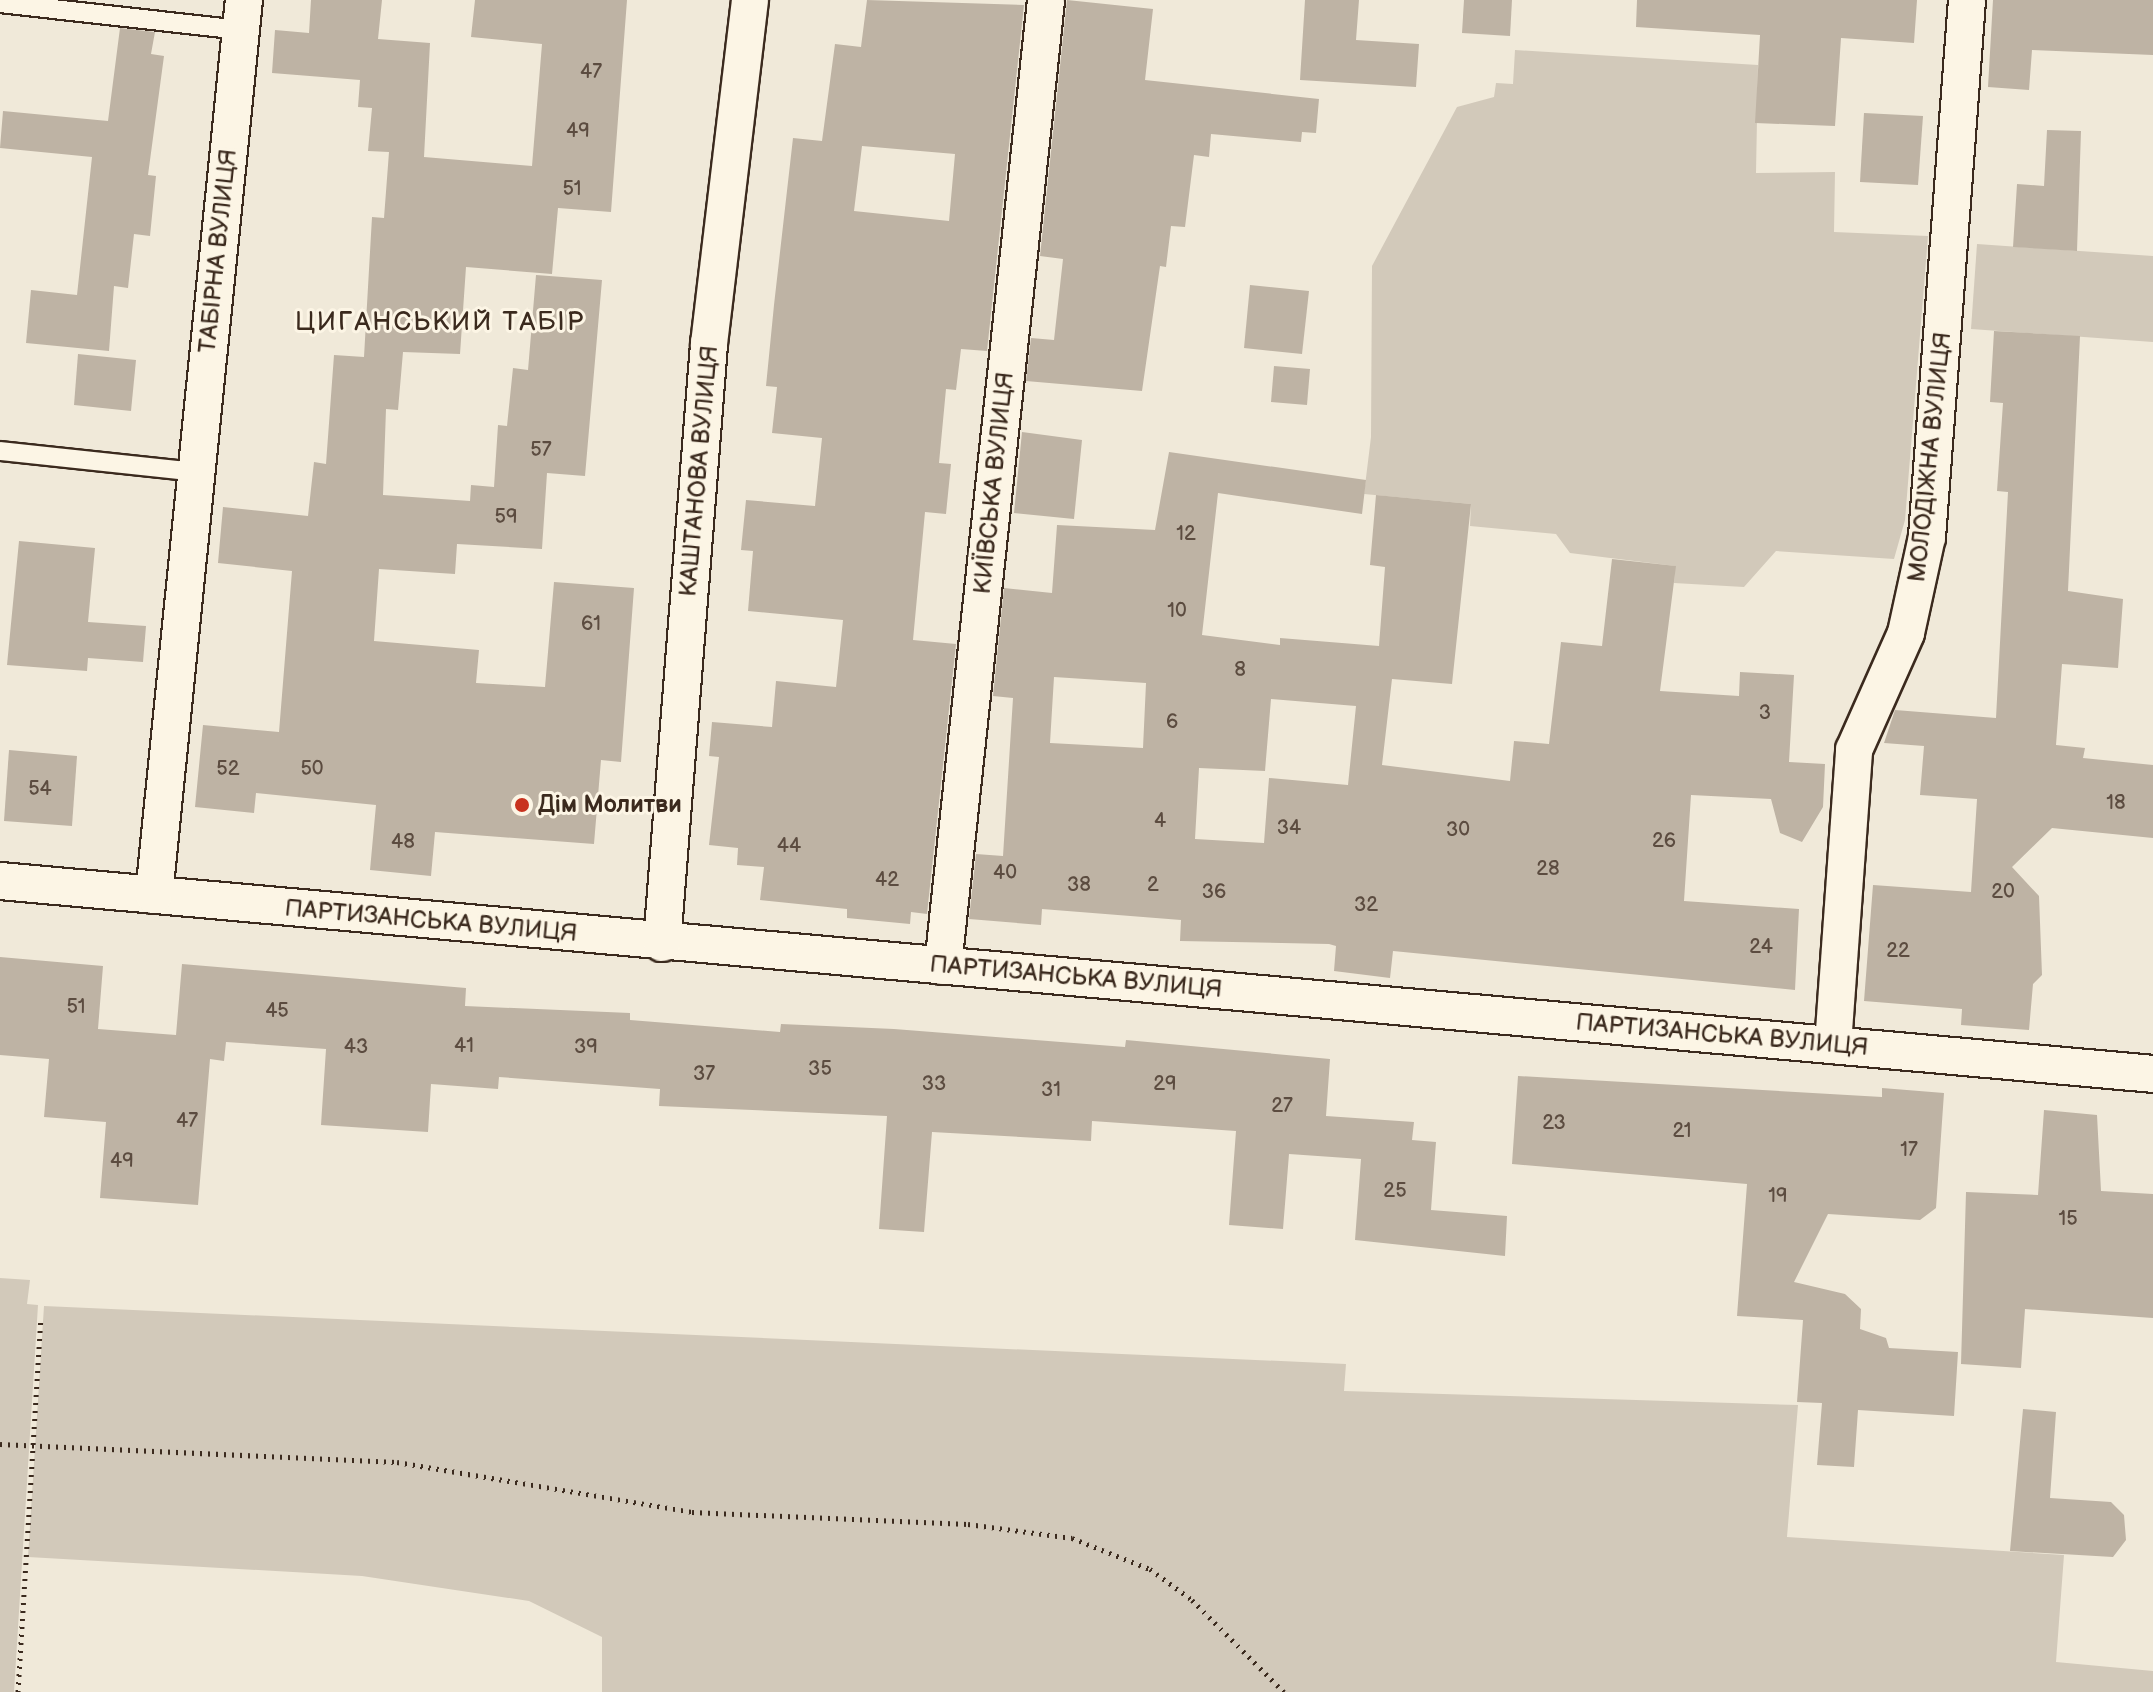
<!DOCTYPE html>
<meta charset="utf-8">
<style>
body{margin:0}
#map{position:relative;width:2153px;height:1692px;overflow:hidden;background:#f0e9d9;font-family:"Balsamiq Sans",sans-serif}
div>[style]{position:absolute}
.green>*{inset:0;background:#d2c9ba}
.building>*{inset:0;background:#beb3a4}
.path>*{height:5px;margin-top:-2.5px;transform-origin:0;background:repeating-linear-gradient(90deg,#3b2a1e 0 2px,transparent 0 8px)}
.roads{filter:drop-shadow(2px 0 #3b2a1e) drop-shadow(-2px 0 #3b2a1e) drop-shadow(0 2px #3b2a1e) drop-shadow(0 -2px #3b2a1e)}
.service>*{height:18px;margin:-9px;padding:0 9px;transform-origin:9px;border-radius:9px;background:#fcf5e5}
.minor>*{height:36px;margin:-18px;padding:0 18px;transform-origin:18px;border-radius:18px;background:#fcf5e5}
.dots>*{width:22px;height:22px;translate:-50% -50%;box-sizing:border-box;border:4px solid #fcf5e5;border-radius:50%}
span{translate:-50% -50%;white-space:nowrap;text-align:center;line-height:1.15;-webkit-text-stroke:6px #fcf5e5;paint-order:stroke}
.number-label{font-size:20px;color:#5c4c40}
.number-label span{-webkit-text-stroke-width:0}
.street-label{font-size:24px;color:#3b2a1e}
.poi-label{font-size:24px;color:#3b2a1e;font-weight:700}
.left{translate:0 -50%;text-align:left}
.neighbourhood-label{font-size:26px;color:#3b2a1e;letter-spacing:2px}
</style>
<div id="map">
<div class="green">
<div style="clip-path:polygon(1515px 50px,1758px 65px,1756px 173px,1835px 172px,1834px 232px,1928px 236px,1905px 520px,1894px 559px,1776px 551px,1744px 587px,1674px 583px,1675px 566px,1570px 553px,1556px 534px,1470px 526px,1471px 504px,1364px 494px,1371px 437px,1372px 266px,1457px 107px,1494px 97px,1496px 83px,1513px 84px)"></div>
<div style="clip-path:polygon(1977px 244px,2153px 256px,2153px 342px,1971px 329px)"></div>
<div style="clip-path:polygon(0 1278px,30px 1280px,27px 1304px,38px 1305px,14px 1692px,0 1692px)"></div>
<div style="clip-path:polygon(44px 1306px,1346px 1364px,1344px 1391px,1798px 1405px,1787px 1537px,2064px 1555px,2056px 1662px,2153px 1671px,2153px 1692px,602px 1692px,602px 1637px,529px 1601px,362px 1576px,28px 1557px)"></div>
</div>
<div class="building">
<div style="clip-path:polygon(311px 0,382px 0,378px 39px,430px 43px,424px 157px,532px 166px,542px 44px,471px 37px,475px 0,627px 0,611px 212px,558px 208px,552px 274px,466px 267px,460px 354px,403px 352px,398px 410px,386px 409px,383px 495px,470px 501px,471px 485px,494px 487px,498px 425px,507px 426px,513px 368px,528px 370px,536px 275px,602px 280px,585px 476px,547px 473px,542px 549px,457px 544px,455px 574px,379px 569px,374px 641px,479px 650px,476px 683px,545px 687px,554px 582px,634px 588px,621px 762px,601px 760px,594px 844px,435px 832px,431px 876px,370px 870px,376px 805px,256px 793px,254px 813px,195px 807px,203px 725px,279px 732px,292px 571px,218px 563px,223px 507px,308px 516px,314px 462px,326px 464px,334px 355px,364px 357px,372px 217px,384px 218px,389px 152px,368px 151px,372px 108px,358px 107px,360px 80px,272px 73px,275px 30px,309px 33px)"></div>
<div style="clip-path:polygon(evenodd,867px 0,1024px 5px,987px 351px,961px 349px,956px 390px,946px 389px,939px 463px,951px 464px,946px 514px,925px 512px,913px 640px,956px 644px,927px 914px,911px 912px,910px 924px,847px 918px,847px 909px,760px 900px,764px 867px,737px 865px,738px 848px,709px 845px,719px 757px,709px 756px,712px 722px,772px 727px,776px 681px,836px 687px,843px 620px,748px 611px,753px 551px,741px 550px,746px 500px,815px 506px,822px 438px,772px 433px,777px 387px,766px 386px,774px 305px,793px 138px,822px 141px,835px 44px,861px 47px,867px 0,862px 146px,955px 154px,949px 221px,854px 211px,862px 146px)"></div>
<div style="clip-path:polygon(1067px 0,1153px 9px,1145px 80px,1319px 99px,1316px 133px,1302px 132px,1301px 142px,1211px 134px,1209px 157px,1194px 155px,1185px 227px,1171px 226px,1166px 267px,1160px 266px,1142px 391px,1026px 381px,1031px 338px,1054px 340px,1063px 259px,1040px 256px)"></div>
<div style="clip-path:polygon(1305px 0,1359px 0,1356px 40px,1419px 44px,1416px 87px,1300px 80px)"></div>
<div style="clip-path:polygon(1464px 0,1512px 0,1510px 36px,1462px 33px)"></div>
<div style="clip-path:polygon(1637px 0,1917px 0,1914px 43px,1841px 38px,1835px 126px,1755px 123px,1760px 35px,1636px 27px)"></div>
<div style="clip-path:polygon(1993px 0,2153px 0,2153px 55px,2032px 50px,2029px 90px,1988px 87px)"></div>
<div style="clip-path:polygon(120px 28px,155px 32px,151px 54px,164px 56px,148px 175px,156px 176px,150px 236px,134px 234px,128px 288px,114px 286px,109px 351px,26px 343px,31px 290px,77px 295px,92px 157px,0 148px,3px 111px,108px 121px)"></div>
<div style="clip-path:polygon(1864px 113px,1923px 116px,1918px 185px,1860px 182px)"></div>
<div style="clip-path:polygon(2047px 130px,2081px 131px,2077px 251px,2013px 247px,2017px 184px,2044px 186px)"></div>
<div style="clip-path:polygon(1250px 285px,1309px 291px,1302px 354px,1244px 348px)"></div>
<div style="clip-path:polygon(1994px 331px,2080px 336px,2068px 591px,2123px 599px,2118px 668px,2062px 664px,2056px 745px,2085px 748px,2083px 758px,2153px 765px,2153px 838px,2052px 828px,2012px 867px,2039px 896px,2042px 975px,2033px 984px,2029px 1030px,1961px 1025px,1962px 1009px,1864px 1001px,1873px 885px,1971px 892px,1977px 799px,1920px 795px,1924px 746px,1884px 743px,1895px 710px,1996px 718px,2008px 492px,1997px 491px,2003px 403px,1990px 402px)"></div>
<div style="clip-path:polygon(78px 354px,136px 360px,131px 411px,74px 405px)"></div>
<div style="clip-path:polygon(1274px 366px,1310px 369px,1307px 405px,1271px 402px)"></div>
<div style="clip-path:polygon(1022px 432px,1082px 440px,1074px 519px,1014px 513px)"></div>
<div style="clip-path:polygon(evenodd,1169px 452px,1366px 480px,1362px 514px,1218px 493px,1202px 635px,1280px 645px,1280px 638px,1379px 646px,1385px 567px,1370px 565px,1376px 495px,1471px 504px,1452px 684px,1392px 679px,1382px 765px,1510px 781px,1514px 741px,1549px 744px,1561px 642px,1602px 646px,1612px 559px,1676px 566px,1660px 691px,1739px 696px,1740px 672px,1794px 675px,1789px 762px,1825px 764px,1823px 807px,1802px 842px,1780px 833px,1771px 799px,1691px 795px,1684px 901px,1799px 909px,1795px 990px,1393px 951px,1390px 978px,1334px 971px,1336px 946px,1329px 944px,1180px 941px,1181px 920px,1042px 909px,1041px 925px,969px 919px,976px 854px,1003px 856px,1013px 698px,993px 696px,1004px 588px,1052px 593px,1057px 525px,1155px 530px,1169px 452px,1054px 677px,1146px 683px,1143px 748px,1050px 743px,1054px 677px,1169px 452px,1271px 699px,1356px 706px,1348px 785px,1269px 778px,1264px 843px,1195px 839px,1199px 768px,1265px 771px,1271px 699px)"></div>
<div style="clip-path:polygon(19px 541px,95px 548px,88px 622px,146px 626px,143px 662px,88px 658px,87px 671px,7px 665px)"></div>
<div style="clip-path:polygon(9px 750px,77px 756px,72px 826px,4px 821px)"></div>
<div style="clip-path:polygon(0 957px,103px 966px,98px 1029px,176px 1035px,182px 964px,466px 988px,465px 1006px,630px 1013px,630px 1020px,780px 1032px,781px 1024px,894px 1029px,1125px 1047px,1126px 1040px,1330px 1059px,1326px 1116px,1414px 1122px,1412px 1140px,1436px 1142px,1431px 1210px,1507px 1216px,1505px 1256px,1355px 1240px,1361px 1159px,1289px 1154px,1283px 1229px,1229px 1225px,1236px 1131px,1092px 1121px,1091px 1141px,932px 1132px,924px 1232px,879px 1229px,887px 1116px,659px 1106px,660px 1089px,499px 1077px,498px 1089px,431px 1084px,428px 1132px,321px 1125px,326px 1049px,226px 1042px,224px 1061px,210px 1059px,198px 1205px,100px 1198px,106px 1122px,44px 1117px,49px 1059px,0 1055px)"></div>
<div style="clip-path:polygon(1518px 1076px,1882px 1097px,1882px 1088px,1944px 1093px,1936px 1208px,1920px 1220px,1828px 1214px,1794px 1282px,1845px 1294px,1861px 1309px,1860px 1329px,1886px 1338px,1889px 1348px,1958px 1352px,1954px 1416px,1858px 1410px,1854px 1467px,1817px 1465px,1822px 1403px,1797px 1402px,1803px 1320px,1737px 1316px,1747px 1184px,1512px 1164px)"></div>
<div style="clip-path:polygon(2044px 1110px,2097px 1115px,2101px 1191px,2153px 1194px,2153px 1318px,2025px 1309px,2021px 1368px,1961px 1364px,1966px 1192px,2038px 1195px)"></div>
<div style="clip-path:polygon(2023px 1409px,2056px 1412px,2050px 1498px,2111px 1502px,2124px 1515px,2126px 1540px,2113px 1557px,2010px 1551px)"></div>
</div>
<div class="path">
<div style="left:0;top:1444px;width:397px;rotate:2.6deg"></div>
<div style="left:397px;top:1462px;width:299px;rotate:9.6deg"></div>
<div style="left:692px;top:1512px;width:276px;rotate:2.5deg"></div>
<div style="left:968px;top:1524px;width:105px;rotate:7.7deg"></div>
<div style="left:1072px;top:1538px;width:84px;rotate:21.7deg"></div>
<div style="left:1150px;top:1569px;width:52px;rotate:36.4deg"></div>
<div style="left:1192px;top:1600px;width:130px;rotate:45deg"></div>
<div style="left:18px;top:1692px;width:376px;rotate:-86.5deg"></div>
</div>
<div class="roads">
<div class="service">
<div style="left:0;top:3px;width:243px;rotate:6.4deg"></div>
<div style="left:0;top:451px;width:197px;rotate:6.1deg"></div>
</div>
<div class="minor">
<div style="left:0;top:881px;width:2162px;rotate:5.12deg"></div>
<div style="left:154px;top:895px;width:900px;rotate:-84.26deg"></div>
<div style="left:662px;top:943px;width:601px;rotate:-85.51deg"></div>
<div style="left:709px;top:344px;width:346px;rotate:-83.2deg"></div>
<div style="left:943px;top:966px;width:971px;rotate:-83.91deg"></div>
<div style="left:1833px;top:1045px;width:296px;rotate:-85.9deg"></div>
<div style="left:1854px;top:750px;width:128px;rotate:-66deg"></div>
<div style="left:1906px;top:633px;width:98px;rotate:-77.7deg"></div>
<div style="left:1927px;top:537px;width:538px;rotate:-85.74deg"></div>
</div>
</div>
<div class="dots">
<div style="left:522px;top:805px;background:#c8321e"></div>
</div>
<div class="number-label">
<span style="left:591px;top:72px">47</span>
<span style="left:578px;top:131px">49</span>
<span style="left:572px;top:189px">51</span>
<span style="left:541px;top:450px">57</span>
<span style="left:506px;top:517px">59</span>
<span style="left:1186px;top:534px">12</span>
<span style="left:1177px;top:611px">10</span>
<span style="left:591px;top:624px">61</span>
<span style="left:1240px;top:670px">8</span>
<span style="left:1765px;top:713px">3</span>
<span style="left:1172px;top:722px">6</span>
<span style="left:228px;top:769px">52</span>
<span style="left:312px;top:769px">50</span>
<span style="left:40px;top:789px">54</span>
<span style="left:2116px;top:803px">18</span>
<span style="left:1160px;top:821px">4</span>
<span style="left:1289px;top:828px">34</span>
<span style="left:1458px;top:830px">30</span>
<span style="left:1664px;top:841px">26</span>
<span style="left:403px;top:842px">48</span>
<span style="left:789px;top:846px">44</span>
<span style="left:1548px;top:869px">28</span>
<span style="left:1005px;top:873px">40</span>
<span style="left:887px;top:880px">42</span>
<span style="left:1079px;top:885px">38</span>
<span style="left:1153px;top:885px">2</span>
<span style="left:1214px;top:892px">36</span>
<span style="left:2003px;top:892px">20</span>
<span style="left:1366px;top:905px">32</span>
<span style="left:1761px;top:947px">24</span>
<span style="left:1898px;top:951px">22</span>
<span style="left:76px;top:1007px">51</span>
<span style="left:277px;top:1011px">45</span>
<span style="left:464px;top:1046px">41</span>
<span style="left:356px;top:1047px">43</span>
<span style="left:586px;top:1047px">39</span>
<span style="left:820px;top:1069px">35</span>
<span style="left:704px;top:1074px">37</span>
<span style="left:934px;top:1084px">33</span>
<span style="left:1165px;top:1084px">29</span>
<span style="left:1051px;top:1090px">31</span>
<span style="left:1282px;top:1106px">27</span>
<span style="left:187px;top:1121px">47</span>
<span style="left:1554px;top:1123px">23</span>
<span style="left:1682px;top:1131px">21</span>
<span style="left:1909px;top:1150px">17</span>
<span style="left:122px;top:1161px">49</span>
<span style="left:1395px;top:1191px">25</span>
<span style="left:1778px;top:1196px">19</span>
<span style="left:2068px;top:1219px">15</span>
</div>
<div class="street-label">
<span style="left:218px;top:251px;rotate:-84deg">ТАБІРНА ВУЛИЦЯ</span>
<span style="left:1930px;top:457px;rotate:-84deg">МОЛОДІЖНА ВУЛИЦЯ</span>
<span style="left:699px;top:471px;rotate:-85deg">КАШТАНОВА ВУЛИЦЯ</span>
<span style="left:994px;top:483px;rotate:-84deg">КИЇВСЬКА ВУЛИЦЯ</span>
<span style="left:431px;top:921px;rotate:5deg">ПАРТИЗАНСЬКА ВУЛИЦЯ</span>
<span style="left:1076px;top:977px;rotate:5deg">ПАРТИЗАНСЬКА ВУЛИЦЯ</span>
<span style="left:1722px;top:1035px;rotate:5deg">ПАРТИЗАНСЬКА ВУЛИЦЯ</span>
</div>
<div class="poi-label">
<span class="left" style="left:538px;top:805px">Дім Молитви</span>
</div>
<div class="neighbourhood-label">
<span style="left:440px;top:323px">ЦИГАНСЬКИЙ ТАБІР</span>
</div>
</div>
